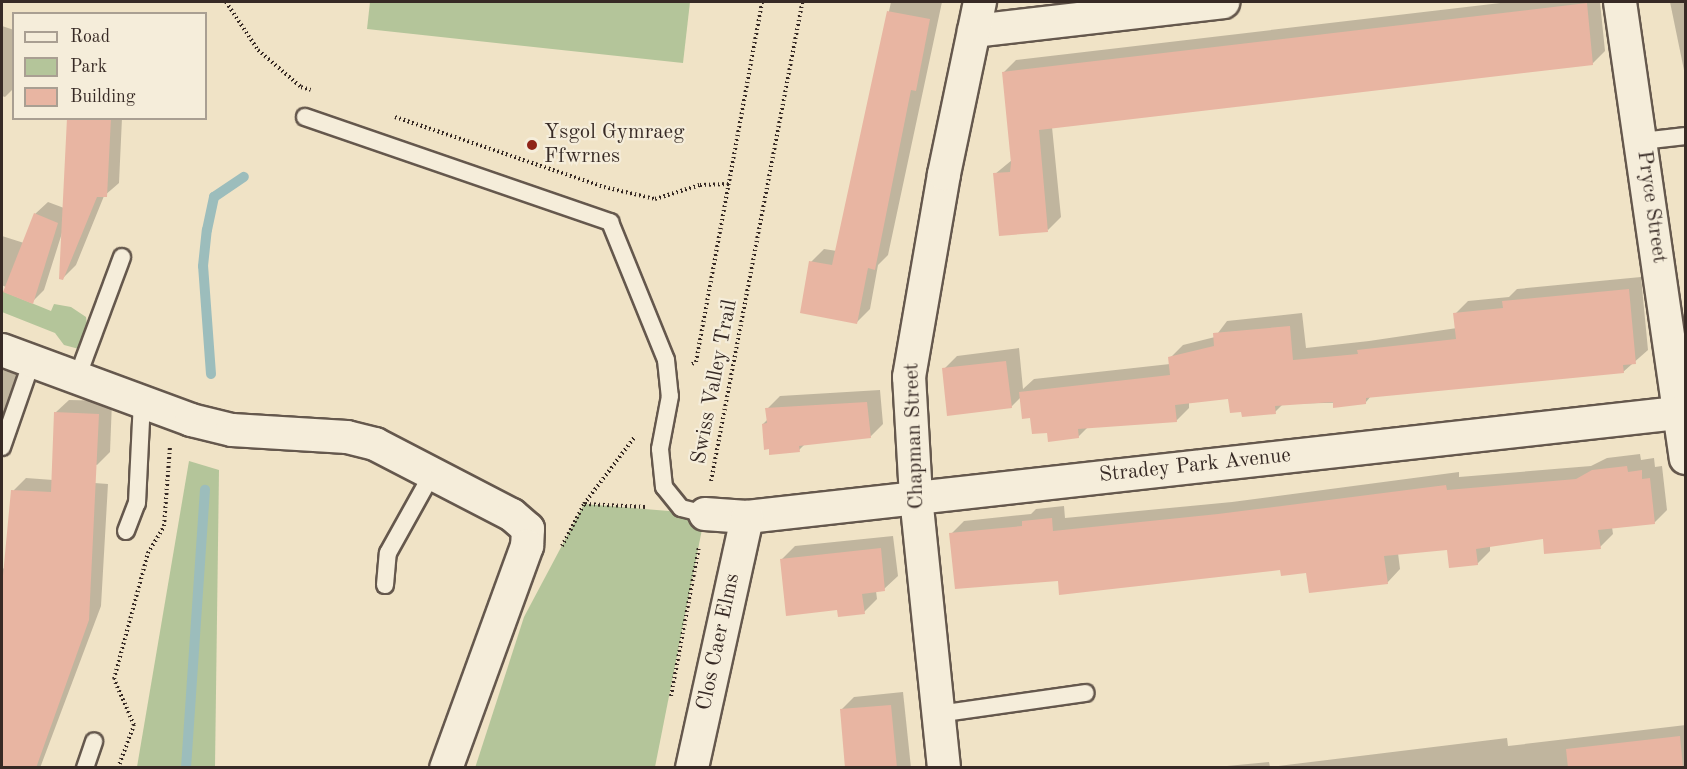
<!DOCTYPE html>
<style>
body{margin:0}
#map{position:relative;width:1687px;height:769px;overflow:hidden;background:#f0e3c6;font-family:"Old Standard TT",serif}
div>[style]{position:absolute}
.green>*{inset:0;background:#b4c59a}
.shadow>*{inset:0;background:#0003}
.stream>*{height:10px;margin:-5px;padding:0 5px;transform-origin:5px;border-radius:5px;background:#9cbdbc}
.building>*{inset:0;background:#e8b5a2}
.path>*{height:4px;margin-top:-2px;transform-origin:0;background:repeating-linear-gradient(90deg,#372a25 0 1.5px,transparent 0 4.5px)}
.roads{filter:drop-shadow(2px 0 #65584d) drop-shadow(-2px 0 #65584d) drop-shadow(0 2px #65584d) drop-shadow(0 -2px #65584d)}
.service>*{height:16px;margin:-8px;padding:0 8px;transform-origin:8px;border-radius:8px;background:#f5edda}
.minor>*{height:32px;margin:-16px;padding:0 16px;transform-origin:16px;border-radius:16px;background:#f5edda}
.dots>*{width:16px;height:16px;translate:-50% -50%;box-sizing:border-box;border:3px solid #f5edda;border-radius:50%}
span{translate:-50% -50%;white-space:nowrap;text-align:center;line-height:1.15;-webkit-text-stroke:4.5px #f5edda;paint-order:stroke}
.poi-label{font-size:21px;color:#372a25}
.left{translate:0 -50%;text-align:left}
.street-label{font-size:21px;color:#372a25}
.frame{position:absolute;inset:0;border:3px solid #372a25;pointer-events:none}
.legend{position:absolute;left:12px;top:12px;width:195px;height:108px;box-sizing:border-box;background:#f5edda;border:2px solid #a99f92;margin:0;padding:8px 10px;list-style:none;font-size:18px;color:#372a25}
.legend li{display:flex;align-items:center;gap:12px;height:30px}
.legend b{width:30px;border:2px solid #a99f92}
</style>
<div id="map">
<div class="green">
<div style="clip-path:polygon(370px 2px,690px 2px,683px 63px,367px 29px)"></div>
<div style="clip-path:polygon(2px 291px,51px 311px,54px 304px,71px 307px,86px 317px,88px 332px,79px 349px,64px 345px,55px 333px,2px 312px)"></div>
<div style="clip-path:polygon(189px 461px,219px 470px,215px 767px,137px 767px)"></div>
<div style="clip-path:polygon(584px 504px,705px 514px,655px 767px,475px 768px,524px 617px)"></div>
</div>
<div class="shadow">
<div style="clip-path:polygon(891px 2px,942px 2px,888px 255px,878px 265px,870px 309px,857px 322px,811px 262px,824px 249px,837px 251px)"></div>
<div style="clip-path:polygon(1509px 2px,1600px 2px,1605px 51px,1592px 64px,1052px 127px,1061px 217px,1048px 230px,995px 174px,1012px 160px,1003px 73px,1016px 60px)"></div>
<div style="clip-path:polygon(1670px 2px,1686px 2px,1686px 80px)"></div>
<div style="clip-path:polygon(2px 26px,14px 30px,14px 88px,5px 97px,2px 96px)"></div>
<div style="clip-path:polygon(68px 118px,122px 118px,119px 183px,104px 196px,76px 265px,63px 278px,62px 233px,44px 290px,32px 302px,2px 285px,2px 236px,24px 243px,35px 214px,48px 202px,64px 208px)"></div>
<div style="clip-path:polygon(1641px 277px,1648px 350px,1623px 372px,1371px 396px,1366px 402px,1283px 404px,1275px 412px,1243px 410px,1230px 398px,1189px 402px,1189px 408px,1176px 421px,1089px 426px,1078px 437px,1048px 431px,1031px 416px,1021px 397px,1011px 407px,944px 369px,957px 356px,1019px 348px,1023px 389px,1034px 379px,1170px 364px,1170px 358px,1183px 345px,1215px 337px,1227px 321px,1302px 313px,1306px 348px,1369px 341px,1457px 328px,1455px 314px,1468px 301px,1509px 297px,1517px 289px)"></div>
<div style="clip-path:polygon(2px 370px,19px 375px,2px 420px)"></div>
<div style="clip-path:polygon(880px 390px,883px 424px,870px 437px,805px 444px,799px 450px,763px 424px,768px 419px,767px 409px,780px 396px)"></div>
<div style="clip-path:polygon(69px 400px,112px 401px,110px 452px,97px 465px,54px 452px,55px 413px)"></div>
<div style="clip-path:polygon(1640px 454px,1641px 460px,1654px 458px,1655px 467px,1662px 466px,1667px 510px,1654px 523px,1612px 527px,1613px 534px,1600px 547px,1544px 538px,1490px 545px,1490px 551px,1477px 564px,1448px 548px,1398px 553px,1400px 569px,1387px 583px,1281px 568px,1059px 579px,951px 534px,964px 521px,1031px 514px,1036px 509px,1064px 506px,1065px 518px,1232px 502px,1459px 472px,1459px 477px,1591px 466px,1607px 458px)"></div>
<div style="clip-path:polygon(26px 478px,108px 484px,101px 606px,40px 768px,2px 768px,2px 720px,16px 682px,2px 676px,2px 568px,5px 569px,14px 490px)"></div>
<div style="clip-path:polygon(893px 536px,898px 576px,884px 589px,876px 591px,877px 599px,864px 612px,838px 609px,782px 559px,795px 546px)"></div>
<div style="clip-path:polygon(903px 692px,911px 768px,847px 768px,841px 710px,854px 697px)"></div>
<div style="clip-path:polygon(1686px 725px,1686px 768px,1206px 768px,1269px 762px,1270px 767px,1507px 738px,1508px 746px)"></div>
</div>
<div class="stream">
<div style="left:211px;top:374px;width:108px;rotate:-94.2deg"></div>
<div style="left:203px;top:266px;width:36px;rotate:-84deg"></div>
<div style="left:207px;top:230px;width:34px;rotate:-78deg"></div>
<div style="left:214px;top:197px;width:36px;rotate:-34deg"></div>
<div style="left:186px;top:768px;width:279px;rotate:-86.1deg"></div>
</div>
<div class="building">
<div style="clip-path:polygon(1587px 3px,1593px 65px,1039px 130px,1048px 232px,999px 236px,993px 173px,1010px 172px,1011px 163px,1002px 72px)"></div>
<div style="clip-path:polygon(887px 11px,930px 19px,916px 91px,911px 90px,875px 270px,868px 268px,857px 324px,800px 313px,809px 261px,832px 265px)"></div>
<div style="clip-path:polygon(67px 118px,111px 118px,107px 197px,97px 197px,63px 280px,59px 279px)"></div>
<div style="clip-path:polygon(34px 213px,58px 223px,33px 304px,3px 292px)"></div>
<div style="clip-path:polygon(1629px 289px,1636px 364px,1623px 365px,1624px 373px,1366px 398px,1366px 404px,1333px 408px,1333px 402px,1275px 406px,1276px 414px,1242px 417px,1241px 412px,1230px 413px,1228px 399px,1175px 405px,1177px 422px,1078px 429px,1079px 438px,1048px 442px,1047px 433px,1032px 434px,1030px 418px,1022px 419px,1019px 392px,1170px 375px,1168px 357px,1214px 346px,1213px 333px,1290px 326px,1293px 360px,1358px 354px,1357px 350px,1456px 339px,1453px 313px,1503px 308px,1502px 301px)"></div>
<div style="clip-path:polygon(1006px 361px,1012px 408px,947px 416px,942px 368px)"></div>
<div style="clip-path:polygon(867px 402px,871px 438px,799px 446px,800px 452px,769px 455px,769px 449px,764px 450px,762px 424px,767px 423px,765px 408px)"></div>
<div style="clip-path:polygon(54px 412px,99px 414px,89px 620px,36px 768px,2px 768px,2px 586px,11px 490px,51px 492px)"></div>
<div style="clip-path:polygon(1627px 466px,1628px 472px,1642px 470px,1642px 479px,1650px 478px,1655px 524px,1598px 530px,1601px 549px,1544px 554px,1543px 539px,1476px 549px,1478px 565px,1449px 568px,1447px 550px,1384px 556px,1388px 584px,1309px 593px,1306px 573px,1281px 576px,1280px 570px,1059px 595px,1058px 581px,955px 589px,949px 533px,1022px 526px,1022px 521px,1052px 518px,1053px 531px,1218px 514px,1446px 485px,1447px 490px,1576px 479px,1592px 470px)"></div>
<div style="clip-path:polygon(881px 548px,885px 591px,862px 594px,865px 614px,838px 617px,837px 610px,786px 616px,780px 559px)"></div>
<div style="clip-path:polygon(891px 705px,897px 768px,845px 768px,840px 709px)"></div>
<div style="clip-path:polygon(1680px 736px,1683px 768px,1568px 768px,1566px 749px)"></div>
</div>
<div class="path">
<div style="left:226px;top:2px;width:58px;rotate:56.3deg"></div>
<div style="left:258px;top:50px;width:57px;rotate:40.7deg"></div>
<div style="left:301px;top:87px;width:10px;rotate:17deg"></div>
<div style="left:395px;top:117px;width:220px;rotate:18.5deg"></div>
<div style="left:604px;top:187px;width:52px;rotate:13.2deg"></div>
<div style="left:655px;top:199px;width:47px;rotate:-17.3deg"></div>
<div style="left:700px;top:185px;width:29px;rotate:-2deg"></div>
<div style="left:692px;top:364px;width:4px;rotate:-27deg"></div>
<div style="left:696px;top:362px;width:366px;rotate:-79.6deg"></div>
<div style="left:711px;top:481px;width:488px;rotate:-79.2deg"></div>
<div style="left:585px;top:504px;width:61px;rotate:2.8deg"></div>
<div style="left:562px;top:546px;width:47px;rotate:-62.4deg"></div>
<div style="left:584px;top:504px;width:83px;rotate:-52.9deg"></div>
<div style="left:671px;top:696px;width:152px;rotate:-79.4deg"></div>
<div style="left:118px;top:768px;width:46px;rotate:-69.6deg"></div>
<div style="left:134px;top:725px;width:50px;rotate:-113.5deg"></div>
<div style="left:114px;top:679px;width:131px;rotate:-74.9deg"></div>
<div style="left:148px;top:553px;width:31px;rotate:-59deg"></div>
<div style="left:164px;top:526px;width:80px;rotate:-85.7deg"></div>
</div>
<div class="roads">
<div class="service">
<div style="left:305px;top:117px;width:323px;rotate:19deg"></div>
<div style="left:610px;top:222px;width:149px;rotate:67.9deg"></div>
<div style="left:666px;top:360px;width:36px;rotate:84deg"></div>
<div style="left:670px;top:396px;width:54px;rotate:100.7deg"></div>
<div style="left:660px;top:449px;width:38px;rotate:84deg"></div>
<div style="left:664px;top:487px;width:27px;rotate:51deg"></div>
<div style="left:681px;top:508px;width:25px;rotate:14deg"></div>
<div style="left:1642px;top:141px;width:44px;rotate:-6.5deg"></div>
<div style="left:77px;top:378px;width:129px;rotate:-69.6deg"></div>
<div style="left:2px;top:447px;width:91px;rotate:-70.8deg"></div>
<div style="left:126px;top:531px;width:30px;rotate:-69deg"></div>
<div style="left:137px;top:503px;width:101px;rotate:-87.2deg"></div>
<div style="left:385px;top:585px;width:32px;rotate:-85deg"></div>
<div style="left:388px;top:553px;width:90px;rotate:-60.9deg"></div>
<div style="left:938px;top:714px;width:149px;rotate:-8.1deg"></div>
<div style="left:85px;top:768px;width:28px;rotate:-71deg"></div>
</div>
<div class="minor">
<div style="left:1620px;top:2px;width:461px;rotate:81.8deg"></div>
<div style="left:974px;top:31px;width:251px;rotate:-6.6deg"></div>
<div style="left:2px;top:350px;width:202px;rotate:20.3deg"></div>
<div style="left:191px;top:420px;width:42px;rotate:13.7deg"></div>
<div style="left:232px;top:430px;width:115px;rotate:3.5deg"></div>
<div style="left:347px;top:437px;width:29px;rotate:14deg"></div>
<div style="left:375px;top:444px;width:154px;rotate:27.4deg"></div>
<div style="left:512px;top:515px;width:21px;rotate:41deg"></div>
<div style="left:528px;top:529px;width:17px;rotate:93deg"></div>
<div style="left:527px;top:546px;width:236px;rotate:110deg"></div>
<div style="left:705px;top:514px;width:42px;rotate:4.1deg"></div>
<div style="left:747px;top:517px;width:945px;rotate:-6.38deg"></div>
<div style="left:692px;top:768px;width:257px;rotate:-77.6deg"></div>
<div style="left:944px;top:768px;width:272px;rotate:-95.9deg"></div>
<div style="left:916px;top:497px;width:120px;rotate:-93.3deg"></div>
<div style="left:909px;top:377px;width:206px;rotate:-80.2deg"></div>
<div style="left:944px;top:174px;width:176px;rotate:-78.2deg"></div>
</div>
</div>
<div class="dots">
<div style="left:532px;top:145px;background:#8f2418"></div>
</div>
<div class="poi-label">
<span class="left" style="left:544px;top:145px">Ysgol Gymraeg<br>Ffwrnes</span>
</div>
<div class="street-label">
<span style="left:1651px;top:207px;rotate:82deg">Pryce Street</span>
<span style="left:715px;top:382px;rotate:-79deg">Swiss Valley Trail</span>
<span style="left:915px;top:436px;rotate:-92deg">Chapman Street</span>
<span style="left:1195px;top:466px;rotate:-6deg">Stradey Park Avenue</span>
<span style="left:719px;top:642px;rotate:-78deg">Clos Caer Elms</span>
</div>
<div class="frame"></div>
<ul class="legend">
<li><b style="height:8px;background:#f5edda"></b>Road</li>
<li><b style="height:16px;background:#b4c59a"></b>Park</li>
<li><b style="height:16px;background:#e8b5a2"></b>Building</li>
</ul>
</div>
